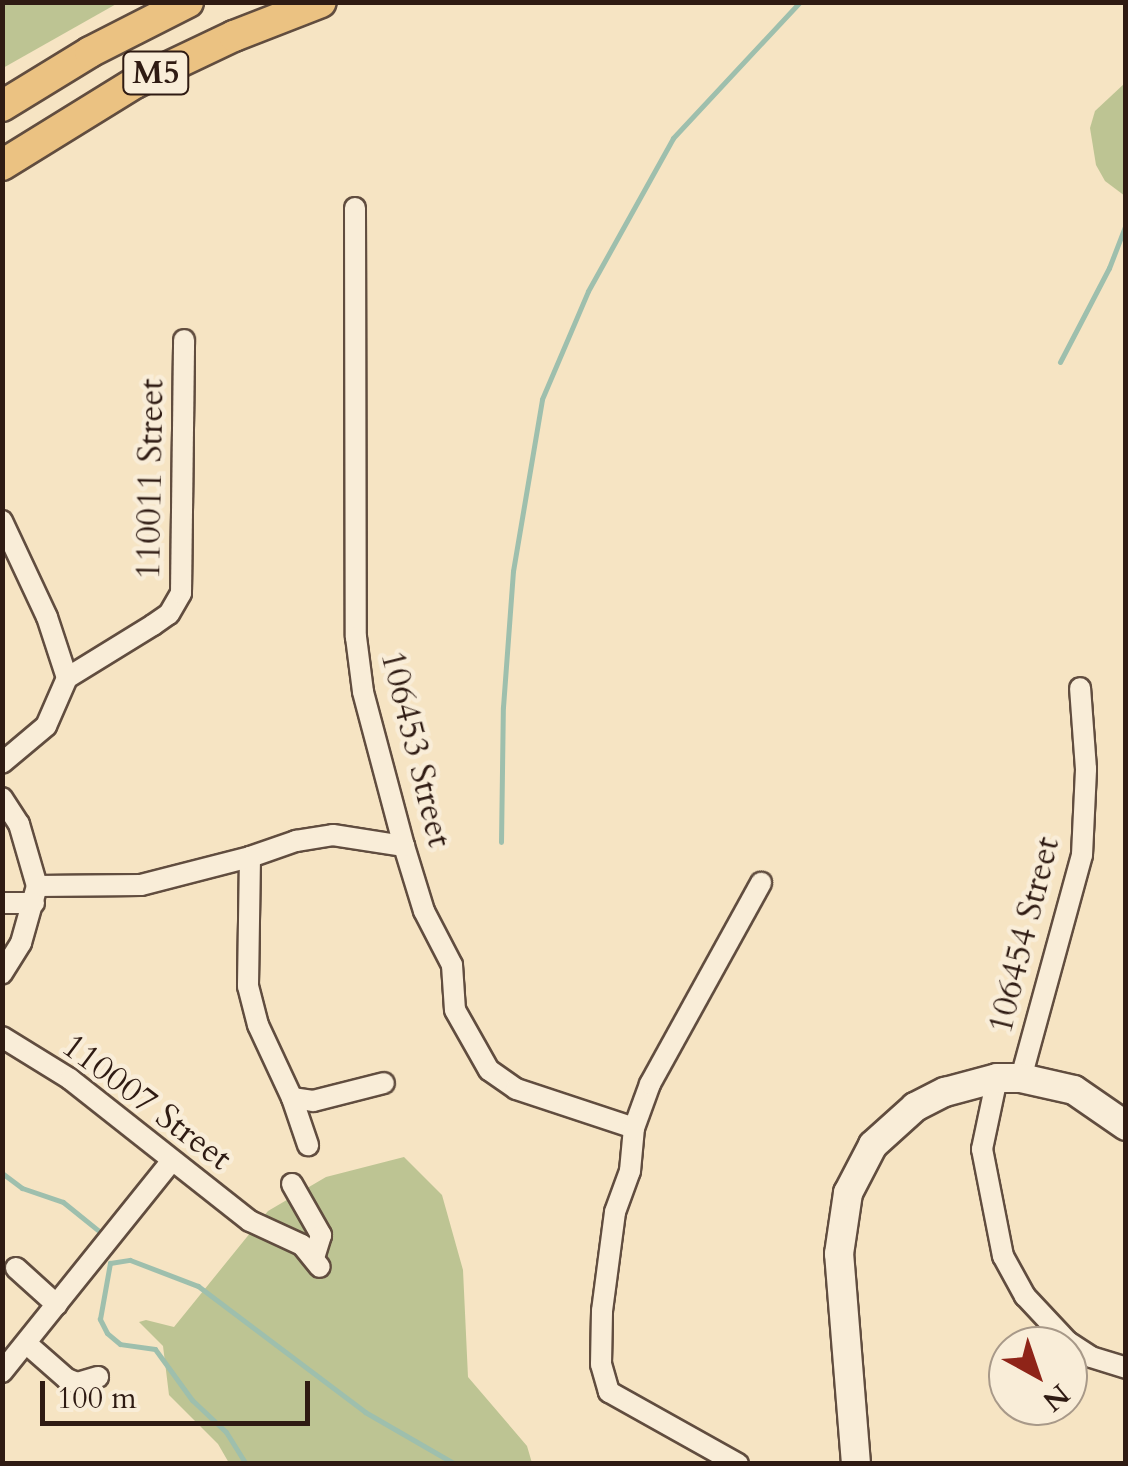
<!DOCTYPE html>
<style>
body{margin:0}
#map{position:relative;width:1128px;height:1466px;overflow:hidden;background:#f6e4c3;font-family:Cardo,serif}
div>[style]{position:absolute}
.green>*{inset:0;background:#bdc493}
.stream>*{height:5px;margin:-2.5px;padding:0 2.5px;transform-origin:2.5px;border-radius:2.5px;background:#9ebfad}
.roads{filter:drop-shadow(2px 0 #614d3f) drop-shadow(-2px 0 #614d3f) drop-shadow(0 2px #614d3f) drop-shadow(0 -2px #614d3f)}
.street>*{height:20px;margin:-10px;padding:0 10px;transform-origin:10px;border-radius:10px;background:#f9edd8}
.secondary>*{height:28px;margin:-14px;padding:0 14px;transform-origin:14px;border-radius:14px;background:#f9edd8}
.primary>*{height:30px;margin:-15px;padding:0 15px;transform-origin:15px;border-radius:15px;background:#ebc282}
span{translate:-50% -50%;white-space:nowrap;text-align:center;line-height:1.15;-webkit-text-stroke:9px #f9edd8;paint-order:stroke}
.shield-label span{padding:2px 8px;background:#f9edd8;border:2px solid;border-radius:8px;-webkit-text-stroke-width:0}
.shield-label{font-size:32px;color:#2f1b13;font-weight:700}
.street-label{font-size:35px;color:#2f1b13}
.frame{position:absolute;inset:0;border:5px solid #2f1b13;pointer-events:none}
.north{position:absolute;left:988px;top:1326px;width:100px;height:100px;box-sizing:border-box;background:#f9edd8;border:2px solid #a89989;border-radius:50%;rotate:140deg;font-size:28px;font-weight:700;line-height:40px;text-align:center;color:#2f1b13}
.north::after{content:'';display:block;margin:auto;width:35px;height:45px;background:#8f2418;clip-path:polygon(50% 0,100% 100%,50% 72%,0 100%)}
.scale{position:absolute;left:40px;top:1381px;width:270px;height:45px;box-sizing:border-box;border:5px solid #2f1b13;border-top:0;padding-left:12px;font-size:30px;line-height:35px;white-space:nowrap;color:#2f1b13;-webkit-text-stroke:8px #f9edd8;paint-order:stroke}
</style>
<div id="map">
<div class="green">
<div style="clip-path:polygon(3px 2px,118px 2px,118px 3px,3px 68px)"></div>
<div style="clip-path:polygon(1125px 83px,1125px 196px,1105px 181px,1096px 165px,1090px 128px,1095px 111px)"></div>
<div style="clip-path:polygon(404px 1157px,442px 1195px,463px 1270px,468px 1377px,527px 1446px,532px 1463px,229px 1463px,218px 1444px,169px 1395px,163px 1346px,139px 1322px,146px 1320px,174px 1327px,268px 1211px,326px 1177px)"></div>
</div>
<div class="stream">
<div style="left:1060px;top:362px;width:106px;rotate:-62.5deg"></div>
<div style="left:1109px;top:268px;width:47px;rotate:-68.9deg"></div>
<div style="left:501px;top:842px;width:135px;rotate:-89.2deg"></div>
<div style="left:503px;top:707px;width:136px;rotate:-85.8deg"></div>
<div style="left:513px;top:571px;width:174px;rotate:-80.4deg"></div>
<div style="left:542px;top:399px;width:117px;rotate:-66.9deg"></div>
<div style="left:588px;top:291px;width:175px;rotate:-60.9deg"></div>
<div style="left:673px;top:138px;width:186px;rotate:-47deg"></div>
<div style="left:2px;top:1173px;width:25px;rotate:37deg"></div>
<div style="left:22px;top:1188px;width:43px;rotate:18.9deg"></div>
<div style="left:63px;top:1202px;width:46px;rotate:38.9deg"></div>
<div style="left:246px;top:1464px;width:38px;rotate:-122deg"></div>
<div style="left:226px;top:1432px;width:47px;rotate:-136.7deg"></div>
<div style="left:192px;top:1400px;width:63px;rotate:-126deg"></div>
<div style="left:155px;top:1349px;width:35px;rotate:-172deg"></div>
<div style="left:120px;top:1344px;width:17px;rotate:-140deg"></div>
<div style="left:107px;top:1333px;width:16px;rotate:-117deg"></div>
<div style="left:100px;top:1319px;width:57px;rotate:-79.9deg"></div>
<div style="left:110px;top:1263px;width:20px;rotate:-9deg"></div>
<div style="left:130px;top:1260px;width:73px;rotate:20.9deg"></div>
<div style="left:198px;top:1286px;width:209px;rotate:37deg"></div>
<div style="left:365px;top:1412px;width:104px;rotate:30deg"></div>
</div>
<div class="roads">
<div class="street">
<div style="left:355px;top:208px;width:429px;rotate:89.9deg"></div>
<div style="left:356px;top:637px;width:55px;rotate:82.7deg"></div>
<div style="left:363px;top:692px;width:159px;rotate:75.1deg"></div>
<div style="left:404px;top:846px;width:68px;rotate:72.9deg"></div>
<div style="left:424px;top:911px;width:61px;rotate:62.6deg"></div>
<div style="left:452px;top:965px;width:45px;rotate:86.2deg"></div>
<div style="left:455px;top:1010px;width:69px;rotate:60.5deg"></div>
<div style="left:489px;top:1070px;width:33px;rotate:35deg"></div>
<div style="left:516px;top:1089px;width:124px;rotate:18.3deg"></div>
<div style="left:2px;top:521px;width:106px;rotate:64.9deg"></div>
<div style="left:47px;top:617px;width:64px;rotate:71.8deg"></div>
<div style="left:67px;top:678px;width:52px;rotate:113.6deg"></div>
<div style="left:46px;top:726px;width:57px;rotate:139.9deg"></div>
<div style="left:67px;top:678px;width:101px;rotate:-31.6deg"></div>
<div style="left:153px;top:625px;width:19px;rotate:-35deg"></div>
<div style="left:169px;top:614px;width:24px;rotate:-60deg"></div>
<div style="left:181px;top:593px;width:253px;rotate:-89.3deg"></div>
<div style="left:2px;top:798px;width:31px;rotate:57deg"></div>
<div style="left:19px;top:824px;width:65px;rotate:73.8deg"></div>
<div style="left:37px;top:886px;width:59px;rotate:105.7deg"></div>
<div style="left:21px;top:943px;width:36px;rotate:122deg"></div>
<div style="left:250px;top:857px;width:129px;rotate:90.9deg"></div>
<div style="left:248px;top:986px;width:40px;rotate:75.6deg"></div>
<div style="left:258px;top:1025px;width:81px;rotate:65deg"></div>
<div style="left:292px;top:1098px;width:21px;rotate:8deg"></div>
<div style="left:313px;top:1101px;width:73px;rotate:-14.2deg"></div>
<div style="left:37px;top:886px;width:104px;rotate:-0.6deg"></div>
<div style="left:141px;top:885px;width:113px;rotate:-14.4deg"></div>
<div style="left:250px;top:857px;width:49px;rotate:-19.2deg"></div>
<div style="left:296px;top:841px;width:37px;rotate:-9deg"></div>
<div style="left:333px;top:835px;width:72px;rotate:8.8deg"></div>
<div style="left:2px;top:903px;width:32px"></div>
<div style="left:2px;top:1037px;width:80px;rotate:31.7deg"></div>
<div style="left:70px;top:1079px;width:229px;rotate:38.3deg"></div>
<div style="left:250px;top:1221px;width:57px;rotate:24.8deg"></div>
<div style="left:302px;top:1245px;width:28px;rotate:51deg"></div>
<div style="left:997px;top:1078px;width:73px;rotate:101.9deg"></div>
<div style="left:982px;top:1149px;width:109px;rotate:78.9deg"></div>
<div style="left:1003px;top:1256px;width:46px;rotate:61.2deg"></div>
<div style="left:1025px;top:1296px;width:63px;rotate:46.9deg"></div>
<div style="left:1068px;top:1342px;width:27px;rotate:33deg"></div>
<div style="left:1091px;top:1357px;width:37px;rotate:17deg"></div>
<div style="left:1021px;top:1078px;width:231px;rotate:-74.7deg"></div>
<div style="left:1082px;top:855px;width:86px;rotate:-87.3deg"></div>
<div style="left:1086px;top:769px;width:81px;rotate:-94.2deg"></div>
<div style="left:292px;top:1098px;width:50px;rotate:71.2deg"></div>
<div style="left:292px;top:1184px;width:59px;rotate:60.4deg"></div>
<div style="left:321px;top:1235px;width:21px;rotate:107deg"></div>
<div style="left:16px;top:1268px;width:55px;rotate:42.1deg"></div>
<div style="left:27px;top:1344px;width:53px;rotate:41.2deg"></div>
<div style="left:67px;top:1379px;width:11px;rotate:22deg"></div>
<div style="left:77px;top:1383px;width:22px;rotate:-16deg"></div>
<div style="left:2px;top:1372px;width:270px;rotate:-51.2deg"></div>
<div style="left:738px;top:1464px;width:148px;rotate:-150.8deg"></div>
<div style="left:609px;top:1392px;width:29px;rotate:-106deg"></div>
<div style="left:601px;top:1364px;width:53px;rotate:-88.9deg"></div>
<div style="left:602px;top:1311px;width:100px;rotate:-82.5deg"></div>
<div style="left:615px;top:1212px;width:44px;rotate:-69.9deg"></div>
<div style="left:630px;top:1171px;width:43px;rotate:-84.7deg"></div>
<div style="left:634px;top:1128px;width:47px;rotate:-70deg"></div>
<div style="left:650px;top:1084px;width:230px;rotate:-61.1deg"></div>
</div>
<div class="secondary">
<div style="left:856px;top:1464px;width:211px;rotate:-94.6deg"></div>
<div style="left:839px;top:1254px;width:62px;rotate:-81.6deg"></div>
<div style="left:848px;top:1193px;width:54px;rotate:-62.5deg"></div>
<div style="left:873px;top:1145px;width:57px;rotate:-42.1deg"></div>
<div style="left:915px;top:1107px;width:34px;rotate:-27deg"></div>
<div style="left:945px;top:1092px;width:54px;rotate:-15.1deg"></div>
<div style="left:997px;top:1078px;width:24px"></div>
<div style="left:1021px;top:1078px;width:54px;rotate:12.8deg"></div>
<div style="left:1074px;top:1090px;width:63px;rotate:34.7deg"></div>
</div>
<div class="primary">
<div style="left:2px;top:106px;width:103px;rotate:-31.5deg"></div>
<div style="left:90px;top:52px;width:110px;rotate:-27deg"></div>
<div style="left:2px;top:165px;width:156px;rotate:-31.7deg"></div>
<div style="left:135px;top:83px;width:110px;rotate:-25.4deg"></div>
<div style="left:234px;top:36px;width:93px;rotate:-21.3deg"></div>
</div>
</div>
<div class="shield-label">
<span style="left:156px;top:73px">M5</span>
</div>
<div class="street-label">
<span style="left:150px;top:479px;rotate:-89deg">110011 Street</span>
<span style="left:416px;top:749px;rotate:76deg">106453 Street</span>
<span style="left:1024px;top:935px;rotate:-76deg">106454 Street</span>
<span style="left:147px;top:1102px;rotate:37deg">110007 Street</span>
</div>
<div class="frame"></div>
<div class="north">N</div>
<div class="scale">100 m</div>
</div>
